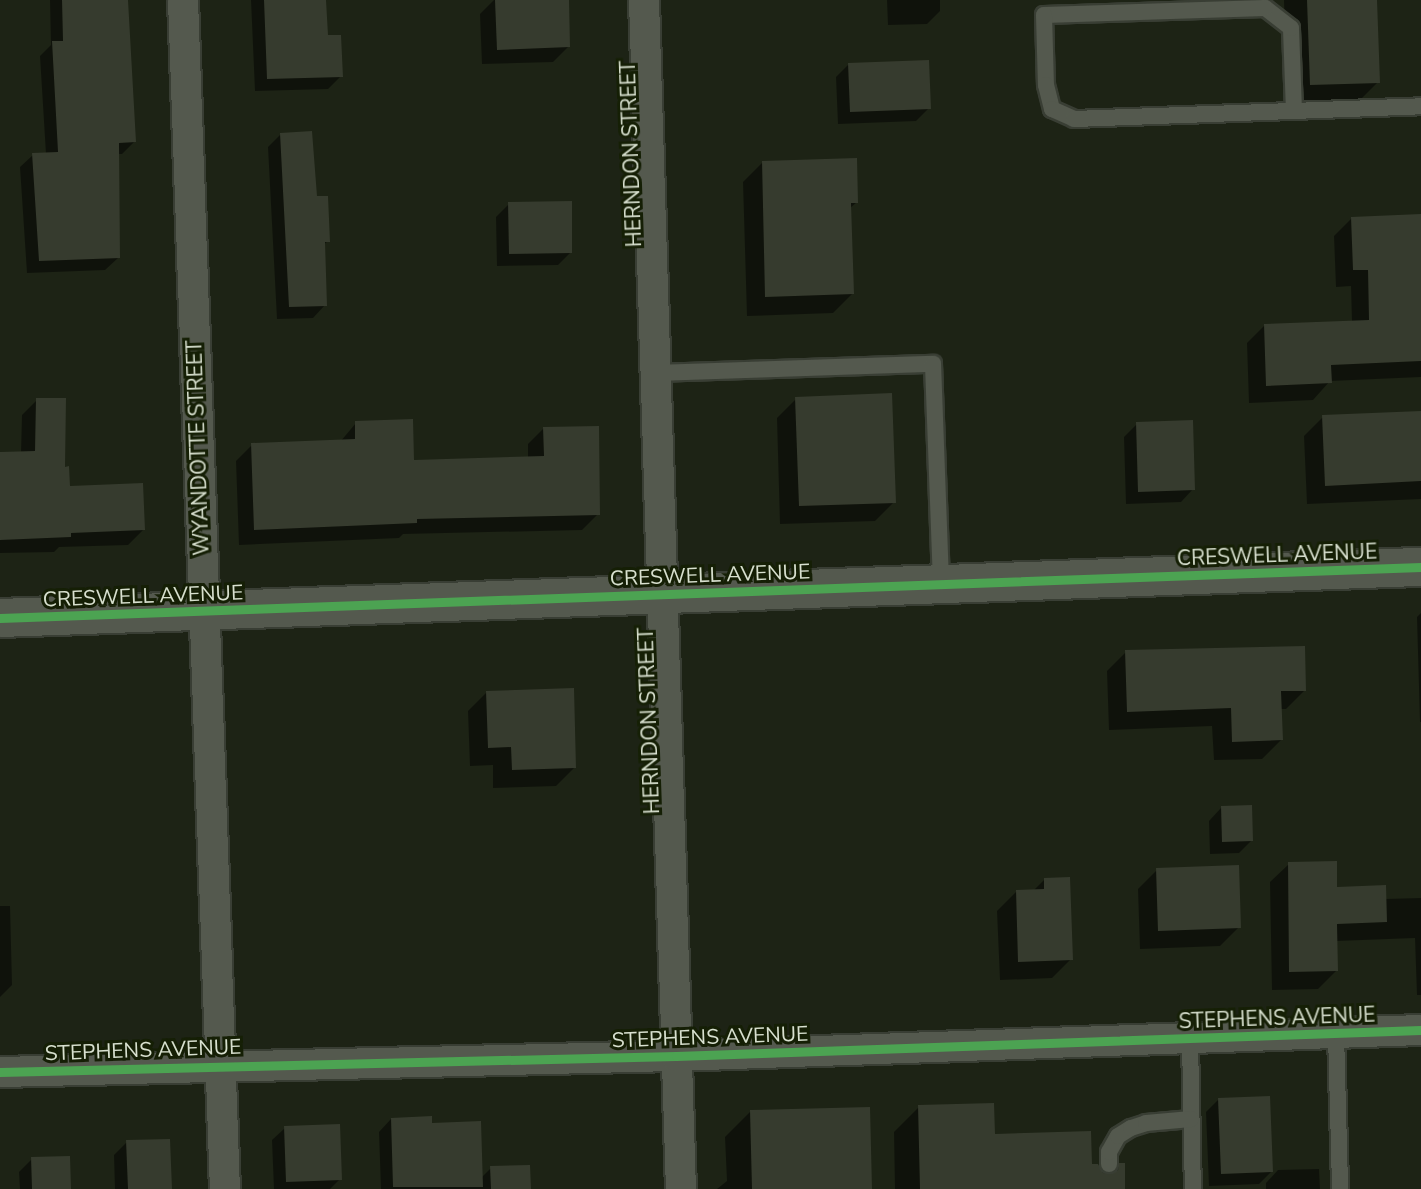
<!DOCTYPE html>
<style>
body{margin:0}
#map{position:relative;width:1421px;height:1189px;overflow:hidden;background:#1d2315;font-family:"Nunito Sans",sans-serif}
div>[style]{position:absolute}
.shadow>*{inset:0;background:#0007}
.building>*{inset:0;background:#363b2e}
.roads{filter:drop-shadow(2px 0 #393e34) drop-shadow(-2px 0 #393e34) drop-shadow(0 2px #393e34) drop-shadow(0 -2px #393e34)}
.lane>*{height:16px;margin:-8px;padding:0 8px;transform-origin:8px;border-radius:8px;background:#54594e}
.street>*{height:30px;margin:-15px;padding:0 15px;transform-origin:15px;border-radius:15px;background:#54594e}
.secondary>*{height:38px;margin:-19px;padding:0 19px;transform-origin:19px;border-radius:19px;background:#54594e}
.cycleway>*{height:9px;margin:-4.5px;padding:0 4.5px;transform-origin:4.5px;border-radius:4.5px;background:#4ca352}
span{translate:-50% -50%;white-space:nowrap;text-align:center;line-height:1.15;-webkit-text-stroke:6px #151f05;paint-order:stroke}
.street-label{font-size:21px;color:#d8e0cf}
</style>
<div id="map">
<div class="shadow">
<div style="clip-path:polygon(50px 0,126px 0,134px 142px,122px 154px,117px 154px,118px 258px,105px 270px,27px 273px,20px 167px,33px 155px,46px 154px,40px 56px,51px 45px)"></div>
<div style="clip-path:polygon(251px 0,325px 0,326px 37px,341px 76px,328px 89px,255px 91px)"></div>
<div style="clip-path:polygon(494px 0,567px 0,569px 46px,553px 62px,482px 64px,480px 14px)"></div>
<div style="clip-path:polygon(887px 0,940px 0,940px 11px,927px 24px,888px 25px)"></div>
<div style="clip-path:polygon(1284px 0,1375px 0,1378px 82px,1354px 106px,1287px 108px)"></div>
<div style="clip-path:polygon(849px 64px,929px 108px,916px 121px,838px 124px,836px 77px)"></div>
<div style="clip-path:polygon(280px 135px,315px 198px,328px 241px,323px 245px,325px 305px,313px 318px,277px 319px,268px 147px)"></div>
<div style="clip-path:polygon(762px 163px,857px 202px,849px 209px,852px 294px,833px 313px,747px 316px,743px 182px)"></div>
<div style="clip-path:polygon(509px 204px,571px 252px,558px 265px,497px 266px,496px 217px)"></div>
<div style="clip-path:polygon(1421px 216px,1421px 377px,1330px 381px,1313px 400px,1249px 403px,1247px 343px,1264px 326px,1352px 322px,1351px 286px,1336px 287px,1334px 236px,1352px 218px)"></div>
<div style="clip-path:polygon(796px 399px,894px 502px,875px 521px,780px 524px,777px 418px)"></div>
<div style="clip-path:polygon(37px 400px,68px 488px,143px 530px,128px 545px,59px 547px,54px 552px,0 553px,0 454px,21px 453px,22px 415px)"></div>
<div style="clip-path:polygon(1421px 412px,1421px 499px,1307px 504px,1304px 436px,1323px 417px)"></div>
<div style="clip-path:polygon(356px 423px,413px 462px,528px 458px,528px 444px,544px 428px,598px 514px,582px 530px,403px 534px,399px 538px,239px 545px,236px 461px,252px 445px,340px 442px)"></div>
<div style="clip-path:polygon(1137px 424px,1193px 489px,1181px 502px,1126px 504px,1124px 437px)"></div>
<div style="clip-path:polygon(1421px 613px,1421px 722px,1420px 722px,1417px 617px)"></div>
<div style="clip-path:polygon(1126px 652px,1305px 690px,1286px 709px,1280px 709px,1281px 740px,1262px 759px,1214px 760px,1212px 726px,1109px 730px,1107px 671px)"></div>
<div style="clip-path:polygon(487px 692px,575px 767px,556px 786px,493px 788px,493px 765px,470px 766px,468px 711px)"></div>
<div style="clip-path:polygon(1221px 808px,1252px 840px,1239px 853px,1210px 854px,1209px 821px)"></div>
<div style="clip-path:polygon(1289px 864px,1335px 889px,1385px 899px,1421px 898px,1421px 995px,1417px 995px,1415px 938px,1336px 941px,1336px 971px,1318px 989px,1272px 990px,1270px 882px)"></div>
<div style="clip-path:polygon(1157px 870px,1239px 927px,1220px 946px,1140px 949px,1138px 889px)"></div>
<div style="clip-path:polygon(1045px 879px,1071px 959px,1052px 978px,1000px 980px,997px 911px,1016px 892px,1033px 891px)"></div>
<div style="clip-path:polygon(0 906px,10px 906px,12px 985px,0 997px)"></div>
<div style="clip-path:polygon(1219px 1099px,1271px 1172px,1259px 1184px,1209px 1186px,1206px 1112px)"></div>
<div style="clip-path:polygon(919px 1107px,993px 1135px,1091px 1166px,1102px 1174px,1109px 1176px,1120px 1165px,1124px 1189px,895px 1189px,894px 1132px)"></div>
<div style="clip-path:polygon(750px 1112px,870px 1189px,717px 1189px,727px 1181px,725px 1137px)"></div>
<div style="clip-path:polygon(391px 1119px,430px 1125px,481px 1178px,491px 1168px,529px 1189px,381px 1189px,379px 1132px)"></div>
<div style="clip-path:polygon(285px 1128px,340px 1179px,330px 1189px,274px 1189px,272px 1140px)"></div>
<div style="clip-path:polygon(127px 1142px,170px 1189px,115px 1189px,114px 1155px)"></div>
<div style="clip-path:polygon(32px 1159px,69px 1189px,20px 1189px,19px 1172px)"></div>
<div style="clip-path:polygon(1319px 1169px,1320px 1189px,1266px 1189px,1266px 1183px,1278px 1170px)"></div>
</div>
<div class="building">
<div style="clip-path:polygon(62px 0,128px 0,136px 142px,119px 143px,120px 258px,39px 261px,32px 153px,58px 152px,52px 41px,63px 41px)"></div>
<div style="clip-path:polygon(264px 0,326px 0,328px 35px,341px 35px,343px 77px,267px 79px)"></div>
<div style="clip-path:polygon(495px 0,569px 0,570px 47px,497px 50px)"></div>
<div style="clip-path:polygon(1307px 0,1377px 0,1380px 83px,1310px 85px)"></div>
<div style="clip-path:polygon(929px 60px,931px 109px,850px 112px,848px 63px)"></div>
<div style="clip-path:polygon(312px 131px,317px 196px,328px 196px,330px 242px,325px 242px,327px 306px,289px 307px,280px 133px)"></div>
<div style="clip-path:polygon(857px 158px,858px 203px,851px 203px,854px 294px,765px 297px,762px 161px)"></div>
<div style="clip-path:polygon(572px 201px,572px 253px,509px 254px,508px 202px)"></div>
<div style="clip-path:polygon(1421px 214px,1421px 361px,1331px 365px,1332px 383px,1266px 386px,1264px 324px,1369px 320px,1368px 270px,1353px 270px,1351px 217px)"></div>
<div style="clip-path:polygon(892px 393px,896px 503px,799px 506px,795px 397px)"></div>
<div style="clip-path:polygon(36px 398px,66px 398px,65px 467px,69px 466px,70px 486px,143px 483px,145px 530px,71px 533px,71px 537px,0 540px,0 452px,35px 451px)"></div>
<div style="clip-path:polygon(1421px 411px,1421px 481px,1325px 486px,1322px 415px)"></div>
<div style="clip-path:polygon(413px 419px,414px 460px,544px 456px,543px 427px,599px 426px,600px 515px,417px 519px,417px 523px,254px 530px,251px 443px,355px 439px,355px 421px)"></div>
<div style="clip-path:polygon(1193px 420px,1195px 490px,1138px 492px,1136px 422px)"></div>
<div style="clip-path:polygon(1305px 646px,1306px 691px,1281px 691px,1283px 740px,1232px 742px,1231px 708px,1127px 712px,1125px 650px)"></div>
<div style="clip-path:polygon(574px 688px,576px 768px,512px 770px,511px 747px,488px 748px,486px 691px)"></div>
<div style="clip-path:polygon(1252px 805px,1253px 841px,1222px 842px,1221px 806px)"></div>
<div style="clip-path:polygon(1337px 861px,1337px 887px,1386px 885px,1387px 922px,1337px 924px,1338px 971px,1289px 972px,1288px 862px)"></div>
<div style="clip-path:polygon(1239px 865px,1241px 928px,1158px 931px,1156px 868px)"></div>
<div style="clip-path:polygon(1070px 877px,1073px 960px,1018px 962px,1016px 890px,1044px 889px,1044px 878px)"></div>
<div style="clip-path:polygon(1270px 1096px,1273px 1172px,1221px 1174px,1218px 1098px)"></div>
<div style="clip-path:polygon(994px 1103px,995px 1134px,1091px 1131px,1092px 1164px,1098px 1164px,1103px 1173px,1110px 1174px,1118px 1170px,1119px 1163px,1125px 1163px,1125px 1189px,920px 1189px,918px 1105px)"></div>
<div style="clip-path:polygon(870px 1107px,872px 1189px,752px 1189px,750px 1110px)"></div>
<div style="clip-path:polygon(432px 1116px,432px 1123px,481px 1121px,483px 1187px,393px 1187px,391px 1118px)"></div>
<div style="clip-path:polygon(340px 1124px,342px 1180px,286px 1182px,284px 1126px)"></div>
<div style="clip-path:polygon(170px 1139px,172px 1189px,128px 1189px,126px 1140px)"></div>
<div style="clip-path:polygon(70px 1156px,71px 1189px,32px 1189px,31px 1157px)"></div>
<div style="clip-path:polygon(530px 1165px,531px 1189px,491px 1189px,490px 1166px)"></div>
</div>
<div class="roads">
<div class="lane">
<div style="left:1294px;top:111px;width:83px;rotate:-92.1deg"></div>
<div style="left:1291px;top:28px;width:33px;rotate:-142deg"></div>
<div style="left:1265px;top:8px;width:221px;rotate:178.2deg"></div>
<div style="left:1044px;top:15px;width:70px;rotate:88.4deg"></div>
<div style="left:1046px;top:85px;width:25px;rotate:76deg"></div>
<div style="left:1052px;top:109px;width:24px;rotate:24deg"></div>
<div style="left:1074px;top:119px;width:347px;rotate:-2.1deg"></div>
<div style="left:656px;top:373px;width:277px;rotate:-1.9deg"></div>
<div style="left:933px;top:364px;width:221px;rotate:87.9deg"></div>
<div style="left:1336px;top:1033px;width:156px;rotate:88.5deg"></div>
<div style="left:1190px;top:1039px;width:150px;rotate:88.9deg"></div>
<div style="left:1109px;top:1164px;width:12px;rotate:-90deg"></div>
<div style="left:1109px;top:1152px;width:18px;rotate:-61deg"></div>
<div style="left:1118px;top:1136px;width:15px;rotate:-32deg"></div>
<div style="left:1131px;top:1128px;width:16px;rotate:-18deg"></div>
<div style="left:1146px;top:1123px;width:45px;rotate:-5.1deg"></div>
</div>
<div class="street">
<div style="left:183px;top:0;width:1190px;rotate:87.98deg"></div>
<div style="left:644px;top:0;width:1190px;rotate:88.22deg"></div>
<div style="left:0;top:1072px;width:676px;rotate:-1.36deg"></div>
<div style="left:676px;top:1056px;width:745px;rotate:-2deg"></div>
</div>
<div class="secondary">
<div style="left:0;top:618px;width:1422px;rotate:-2.06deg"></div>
</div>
</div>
<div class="cycleway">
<div style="left:0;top:618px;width:1422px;rotate:-2.06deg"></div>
<div style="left:0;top:1072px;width:676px;rotate:-1.36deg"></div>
<div style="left:676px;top:1056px;width:745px;rotate:-2deg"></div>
</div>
<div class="street-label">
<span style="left:631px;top:154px;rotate:-92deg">HERNDON STREET</span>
<span style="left:198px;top:448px;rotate:-92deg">WYANDOTTE STREET</span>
<span style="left:1277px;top:555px;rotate:-2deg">CRESWELL AVENUE</span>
<span style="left:710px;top:575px;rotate:-2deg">CRESWELL AVENUE</span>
<span style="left:143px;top:596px;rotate:-2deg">CRESWELL AVENUE</span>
<span style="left:649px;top:721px;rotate:-92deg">HERNDON STREET</span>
<span style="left:1277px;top:1018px;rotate:-2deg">STEPHENS AVENUE</span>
<span style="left:710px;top:1037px;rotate:-2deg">STEPHENS AVENUE</span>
<span style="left:143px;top:1050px;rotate:-2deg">STEPHENS AVENUE</span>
</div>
</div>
